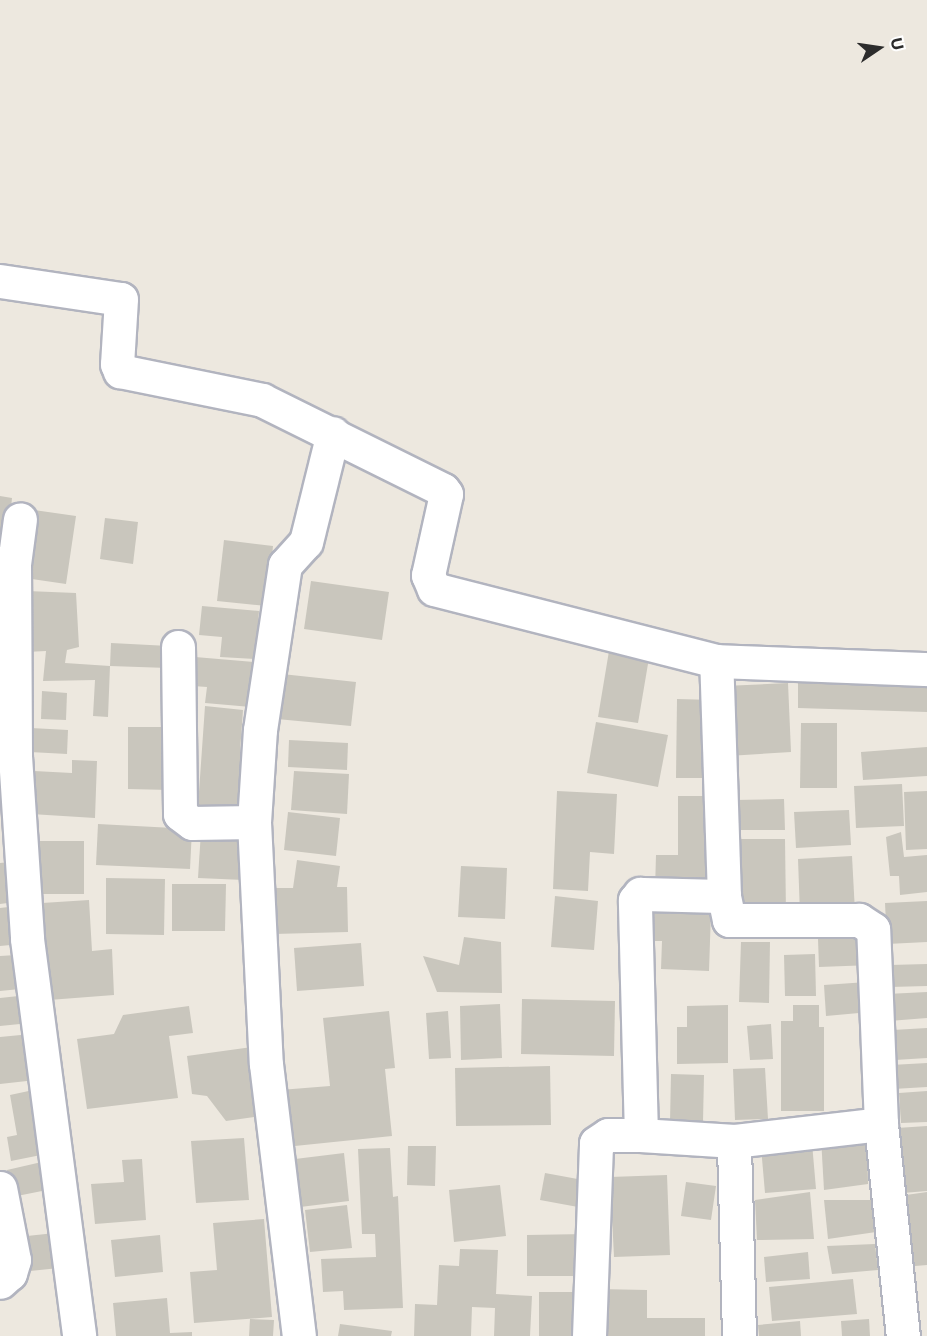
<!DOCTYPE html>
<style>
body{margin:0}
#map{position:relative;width:927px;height:1336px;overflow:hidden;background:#ede8df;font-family:Montserrat,sans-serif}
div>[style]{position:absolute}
.building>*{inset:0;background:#c9c6bd}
.roads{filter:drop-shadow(2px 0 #b2b4bf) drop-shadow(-2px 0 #b2b4bf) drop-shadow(0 2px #b2b4bf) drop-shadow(0 -2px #b2b4bf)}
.minor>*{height:33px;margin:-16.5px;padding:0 16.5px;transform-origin:16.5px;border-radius:16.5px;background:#fff}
span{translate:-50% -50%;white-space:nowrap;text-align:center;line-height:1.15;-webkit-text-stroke:4.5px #fff;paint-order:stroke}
.north{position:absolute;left:849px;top:18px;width:60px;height:60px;-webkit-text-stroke:4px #fff;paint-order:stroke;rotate:77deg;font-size:16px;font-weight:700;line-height:24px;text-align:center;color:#2c2c2c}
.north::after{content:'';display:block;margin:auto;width:21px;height:27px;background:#2c2c2c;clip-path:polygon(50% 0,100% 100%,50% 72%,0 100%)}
</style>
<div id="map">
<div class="building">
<div style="clip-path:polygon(0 496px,12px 498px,8px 540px,0 539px)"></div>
<div style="clip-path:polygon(34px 510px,76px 516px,66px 584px,25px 578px)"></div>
<div style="clip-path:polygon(105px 518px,138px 522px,133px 564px,100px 559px)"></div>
<div style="clip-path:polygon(224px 540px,273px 546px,267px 606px,217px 601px)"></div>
<div style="clip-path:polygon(311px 581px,389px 592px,382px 640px,304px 629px)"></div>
<div style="clip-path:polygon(27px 591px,76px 593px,79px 647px,67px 650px,65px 663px,110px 666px,108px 717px,93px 716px,95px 680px,43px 681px,46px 651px,26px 652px)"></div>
<div style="clip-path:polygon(202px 606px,259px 611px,255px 659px,220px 657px,222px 637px,199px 635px)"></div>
<div style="clip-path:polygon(111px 643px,169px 646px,168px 668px,110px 666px)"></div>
<div style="clip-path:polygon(610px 645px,650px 652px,638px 723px,598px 717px)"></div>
<div style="clip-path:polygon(195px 657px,254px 662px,251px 707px,205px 703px,207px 687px,193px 686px)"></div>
<div style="clip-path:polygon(282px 674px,356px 682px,351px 726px,277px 719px)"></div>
<div style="clip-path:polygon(788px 683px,791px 752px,728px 756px,724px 686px)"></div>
<div style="clip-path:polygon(798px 683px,927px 687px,927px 712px,798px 708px)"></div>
<div style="clip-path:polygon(42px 691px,67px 693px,66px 720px,41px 719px)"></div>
<div style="clip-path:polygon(677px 699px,713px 700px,712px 778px,676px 778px)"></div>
<div style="clip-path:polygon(205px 706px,243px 710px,240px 752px,252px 753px,248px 810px,198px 806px)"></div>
<div style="clip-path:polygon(596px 722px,668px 735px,658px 787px,587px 773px)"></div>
<div style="clip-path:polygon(801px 723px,837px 723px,837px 788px,800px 788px)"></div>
<div style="clip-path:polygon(128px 727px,170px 727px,170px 790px,128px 789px)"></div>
<div style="clip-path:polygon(31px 728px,68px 730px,67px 754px,30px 752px)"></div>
<div style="clip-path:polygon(289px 740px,348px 743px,347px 770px,288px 767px)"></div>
<div style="clip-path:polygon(927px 747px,927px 776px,863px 780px,861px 752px)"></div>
<div style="clip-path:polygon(72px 760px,97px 761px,95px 818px,31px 814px,34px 771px,72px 773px)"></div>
<div style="clip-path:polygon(294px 771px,349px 774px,347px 814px,291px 810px)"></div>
<div style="clip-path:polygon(902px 784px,904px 826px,856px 828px,854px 786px)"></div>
<div style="clip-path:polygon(557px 791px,617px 794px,614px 854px,590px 852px,588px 891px,553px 889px)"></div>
<div style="clip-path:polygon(927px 791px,927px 849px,906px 850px,904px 792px)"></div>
<div style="clip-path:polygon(678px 796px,718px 796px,717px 891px,655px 890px,656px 855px,678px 855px)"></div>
<div style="clip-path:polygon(784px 799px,785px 830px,734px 830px,734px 800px)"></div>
<div style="clip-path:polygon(849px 810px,851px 845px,796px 848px,794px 812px)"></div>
<div style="clip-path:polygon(288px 812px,340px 818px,336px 856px,284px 850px)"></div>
<div style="clip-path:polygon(98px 824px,192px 829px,190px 869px,96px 865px)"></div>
<div style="clip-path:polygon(201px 831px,247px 833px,244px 880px,198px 878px)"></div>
<div style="clip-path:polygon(901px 832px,904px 857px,927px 855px,927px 892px,900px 895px,899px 876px,890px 876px,886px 837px)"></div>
<div style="clip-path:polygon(733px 839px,785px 839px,786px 914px,733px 914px)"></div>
<div style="clip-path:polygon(39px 841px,84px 841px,84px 894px,39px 894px)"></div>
<div style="clip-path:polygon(852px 856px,855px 912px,800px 914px,798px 859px)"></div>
<div style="clip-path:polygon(297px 860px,340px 866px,337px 887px,347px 887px,348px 932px,274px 934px,274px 888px,293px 888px)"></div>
<div style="clip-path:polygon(19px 861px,23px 901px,0 904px,0 863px)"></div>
<div style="clip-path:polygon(461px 866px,507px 868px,505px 919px,458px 917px)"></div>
<div style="clip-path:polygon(106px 878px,165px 879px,164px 935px,106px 934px)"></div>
<div style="clip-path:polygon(172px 884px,226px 884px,225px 931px,172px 931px)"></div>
<div style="clip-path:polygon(555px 896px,598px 901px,594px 950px,551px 947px)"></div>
<div style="clip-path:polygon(89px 900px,92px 951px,112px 949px,114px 995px,49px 1000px,42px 903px)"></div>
<div style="clip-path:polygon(927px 901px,927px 942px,887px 944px,885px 903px)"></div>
<div style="clip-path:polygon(17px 906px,21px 944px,0 946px,0 908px)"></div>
<div style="clip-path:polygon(647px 909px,711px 912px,709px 971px,661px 969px,662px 941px,646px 941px)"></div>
<div style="clip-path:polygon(464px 937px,501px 942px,502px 993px,437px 992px,423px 956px,459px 965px)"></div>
<div style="clip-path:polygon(870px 938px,872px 965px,819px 967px,818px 939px)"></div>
<div style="clip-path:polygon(741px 942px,770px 942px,769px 1003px,739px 1002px)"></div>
<div style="clip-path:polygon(361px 943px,364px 986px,297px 991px,294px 948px)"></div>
<div style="clip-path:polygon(815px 954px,816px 996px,785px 996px,784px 955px)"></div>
<div style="clip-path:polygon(16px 955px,20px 989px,0 991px,0 956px)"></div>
<div style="clip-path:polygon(927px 964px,927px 986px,890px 987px,890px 965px)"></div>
<div style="clip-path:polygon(867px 982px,870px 1012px,826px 1016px,824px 985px)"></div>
<div style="clip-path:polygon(927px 992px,927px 1018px,889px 1021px,887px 994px)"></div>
<div style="clip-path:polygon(28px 995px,30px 1023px,0 1026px,0 998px)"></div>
<div style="clip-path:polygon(522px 999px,615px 1001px,614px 1056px,521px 1054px)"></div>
<div style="clip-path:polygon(500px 1004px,502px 1058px,461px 1060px,460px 1006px)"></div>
<div style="clip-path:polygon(728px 1005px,728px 1063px,677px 1064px,677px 1027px,687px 1027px,687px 1006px)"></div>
<div style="clip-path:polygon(793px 1005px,819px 1005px,819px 1027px,824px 1027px,824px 1111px,781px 1111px,781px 1021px,793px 1021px)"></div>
<div style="clip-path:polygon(189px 1006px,193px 1033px,169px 1036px,178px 1098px,87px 1109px,77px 1039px,114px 1034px,123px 1015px)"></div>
<div style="clip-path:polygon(389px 1011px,395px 1068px,385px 1069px,392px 1136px,285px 1147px,280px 1090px,330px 1086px,323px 1018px)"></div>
<div style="clip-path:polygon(448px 1011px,451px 1058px,429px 1059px,426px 1013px)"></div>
<div style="clip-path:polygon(771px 1024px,773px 1059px,750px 1060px,747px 1026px)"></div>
<div style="clip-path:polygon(927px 1028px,927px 1058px,895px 1060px,893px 1030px)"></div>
<div style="clip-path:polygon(31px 1034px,36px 1080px,0 1084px,0 1037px)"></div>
<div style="clip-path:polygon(252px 1047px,262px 1116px,226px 1121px,207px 1096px,192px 1094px,187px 1056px)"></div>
<div style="clip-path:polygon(927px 1063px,927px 1087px,893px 1089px,891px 1065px)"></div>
<div style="clip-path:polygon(550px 1066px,551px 1125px,456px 1126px,455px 1068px)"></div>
<div style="clip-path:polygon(765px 1068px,768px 1119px,735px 1120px,733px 1069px)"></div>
<div style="clip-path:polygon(671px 1074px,704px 1075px,703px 1122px,670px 1122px)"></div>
<div style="clip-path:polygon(38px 1089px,51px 1153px,11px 1161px,7px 1137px,17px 1135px,10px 1095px)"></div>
<div style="clip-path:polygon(927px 1091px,927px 1122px,901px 1123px,899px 1093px)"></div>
<div style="clip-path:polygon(927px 1126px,927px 1191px,903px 1193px,897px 1128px)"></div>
<div style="clip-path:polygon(244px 1138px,249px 1200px,196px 1203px,191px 1141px)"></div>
<div style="clip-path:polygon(821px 1138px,867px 1138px,868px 1184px,824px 1190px)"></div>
<div style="clip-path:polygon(812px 1143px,816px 1189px,765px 1193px,761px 1147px)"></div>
<div style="clip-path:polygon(408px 1146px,436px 1146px,435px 1186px,407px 1185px)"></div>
<div style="clip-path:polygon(390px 1148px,393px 1197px,398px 1196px,403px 1308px,344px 1310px,343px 1291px,323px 1292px,321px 1259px,376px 1257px,375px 1234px,362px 1234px,358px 1149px)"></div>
<div style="clip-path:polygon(344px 1153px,349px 1201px,300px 1207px,295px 1159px)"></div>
<div style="clip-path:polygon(142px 1159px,146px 1220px,95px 1224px,91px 1184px,124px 1182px,122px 1160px)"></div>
<div style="clip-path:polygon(46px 1161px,52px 1189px,12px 1197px,7px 1170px)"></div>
<div style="clip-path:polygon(545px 1173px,583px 1180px,578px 1207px,540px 1200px)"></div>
<div style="clip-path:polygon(667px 1175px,670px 1255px,614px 1257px,610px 1177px)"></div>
<div style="clip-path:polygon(686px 1182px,716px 1186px,711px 1220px,681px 1216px)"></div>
<div style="clip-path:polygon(500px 1185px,506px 1236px,454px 1242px,449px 1190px)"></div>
<div style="clip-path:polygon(810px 1192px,814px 1239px,757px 1240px,755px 1200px)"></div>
<div style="clip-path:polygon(927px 1192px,927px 1265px,903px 1267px,899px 1196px)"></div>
<div style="clip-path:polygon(824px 1200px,871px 1200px,876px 1232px,828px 1239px)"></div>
<div style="clip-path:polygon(347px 1205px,352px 1248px,310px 1252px,305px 1210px)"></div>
<div style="clip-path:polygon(264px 1219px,272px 1317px,194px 1323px,190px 1272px,217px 1270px,213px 1223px)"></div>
<div style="clip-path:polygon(55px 1233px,59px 1268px,30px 1271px,27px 1236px)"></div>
<div style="clip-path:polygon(586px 1234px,586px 1276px,527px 1276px,527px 1235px)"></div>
<div style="clip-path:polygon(160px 1235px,163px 1272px,115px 1277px,111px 1240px)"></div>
<div style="clip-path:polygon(875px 1244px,878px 1270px,832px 1274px,827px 1246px)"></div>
<div style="clip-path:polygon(460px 1249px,498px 1250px,496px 1294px,532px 1296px,530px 1336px,494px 1336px,495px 1308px,472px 1307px,471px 1336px,414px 1336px,415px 1304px,437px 1305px,439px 1265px,459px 1266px)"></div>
<div style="clip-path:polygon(808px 1252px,810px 1279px,766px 1282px,764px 1257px)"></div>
<div style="clip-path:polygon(853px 1279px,857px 1314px,772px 1321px,769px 1287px)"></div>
<div style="clip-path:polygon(598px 1289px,647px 1290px,647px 1318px,705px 1318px,705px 1336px,598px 1336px)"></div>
<div style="clip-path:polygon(539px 1292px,587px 1292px,587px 1336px,539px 1336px)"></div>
<div style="clip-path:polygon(167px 1298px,170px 1333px,192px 1332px,192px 1336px,116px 1336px,113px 1303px)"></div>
<div style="clip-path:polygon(250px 1319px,274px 1320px,273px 1336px,249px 1336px)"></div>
<div style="clip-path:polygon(869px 1319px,870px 1336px,842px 1336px,841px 1321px)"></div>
<div style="clip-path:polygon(800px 1321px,801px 1336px,759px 1336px,758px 1325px)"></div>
<div style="clip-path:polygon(340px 1324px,392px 1331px,391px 1336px,338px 1336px)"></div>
</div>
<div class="roads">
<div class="minor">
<div style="left:0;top:281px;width:122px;rotate:8.5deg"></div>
<div style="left:121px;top:299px;width:65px;rotate:93.5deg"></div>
<div style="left:117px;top:364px;width:8px;rotate:67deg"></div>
<div style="left:120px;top:371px;width:145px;rotate:11.5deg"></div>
<div style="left:262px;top:400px;width:202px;rotate:26.4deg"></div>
<div style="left:443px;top:490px;width:5px;rotate:53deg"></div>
<div style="left:446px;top:494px;width:83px;rotate:102.5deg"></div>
<div style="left:428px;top:575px;width:15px;rotate:67deg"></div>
<div style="left:434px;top:589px;width:291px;rotate:14.3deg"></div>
<div style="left:0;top:563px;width:14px;rotate:4deg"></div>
<div style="left:14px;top:564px;width:192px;rotate:89.7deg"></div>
<div style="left:15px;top:756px;width:183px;rotate:86.2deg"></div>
<div style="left:27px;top:939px;width:400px;rotate:82.5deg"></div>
<div style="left:14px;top:564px;width:45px;rotate:-82.4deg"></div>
<div style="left:178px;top:647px;width:167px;rotate:89.3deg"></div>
<div style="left:180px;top:814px;width:15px;rotate:37deg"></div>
<div style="left:192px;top:823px;width:62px;rotate:-0.9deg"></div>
<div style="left:254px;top:822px;width:242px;rotate:87.2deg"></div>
<div style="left:266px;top:1064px;width:274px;rotate:83.1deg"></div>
<div style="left:254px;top:822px;width:92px;rotate:-86.3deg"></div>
<div style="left:260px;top:730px;width:167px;rotate:-81.4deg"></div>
<div style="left:285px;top:565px;width:31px;rotate:-48deg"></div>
<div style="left:306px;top:542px;width:112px;rotate:-76.1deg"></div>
<div style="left:881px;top:1124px;width:213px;rotate:84.1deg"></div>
<div style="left:641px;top:1135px;width:235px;rotate:-91.5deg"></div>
<div style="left:635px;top:900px;width:8px;rotate:-50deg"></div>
<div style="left:640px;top:894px;width:84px;rotate:1.4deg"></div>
<div style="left:0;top:1188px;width:73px;rotate:79deg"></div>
<div style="left:14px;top:1260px;width:14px;rotate:107deg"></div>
<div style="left:10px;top:1273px;width:13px;rotate:138deg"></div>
<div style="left:589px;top:1336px;width:193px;rotate:-87.9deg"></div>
<div style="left:596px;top:1143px;width:14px;rotate:-34deg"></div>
<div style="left:608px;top:1135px;width:33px"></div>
<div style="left:641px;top:1135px;width:93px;rotate:3.7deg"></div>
<div style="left:739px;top:1336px;width:195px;rotate:-91.5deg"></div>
<div style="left:734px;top:1141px;width:148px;rotate:-6.6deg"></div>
<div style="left:881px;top:1124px;width:195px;rotate:-92.3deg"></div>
<div style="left:873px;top:929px;width:17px;rotate:-147deg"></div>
<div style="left:859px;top:920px;width:130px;rotate:180deg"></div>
<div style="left:729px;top:920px;width:25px;rotate:-102deg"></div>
<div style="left:724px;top:896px;width:235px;rotate:-91.9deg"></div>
<div style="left:716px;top:661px;width:211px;rotate:2.2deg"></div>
</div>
</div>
<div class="north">U</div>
</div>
